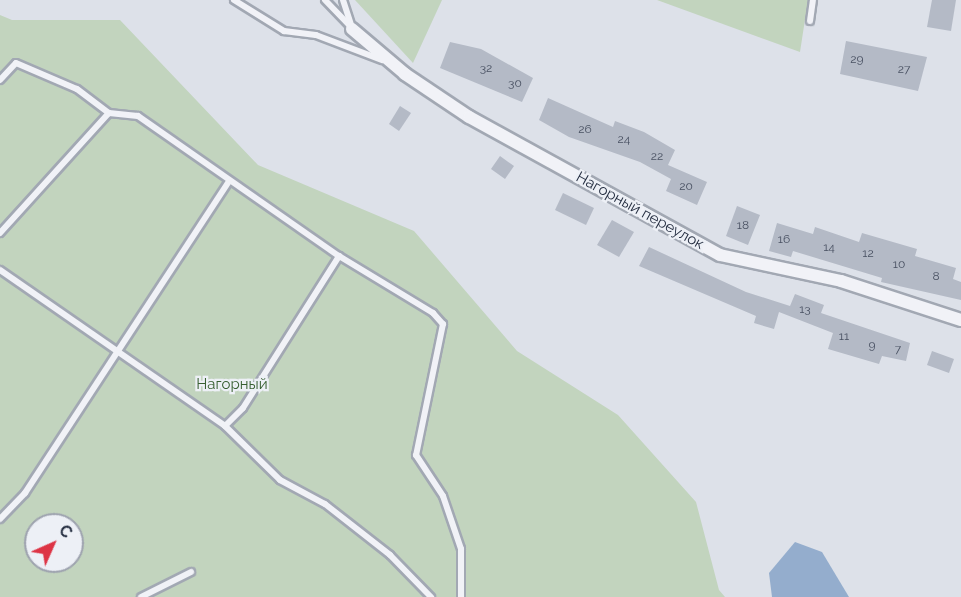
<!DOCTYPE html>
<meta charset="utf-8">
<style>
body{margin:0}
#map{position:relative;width:961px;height:597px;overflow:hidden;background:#dde1e9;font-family:Raleway,sans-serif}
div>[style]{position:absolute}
.green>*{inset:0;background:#c2d4be}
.water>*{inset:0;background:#94adcd}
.building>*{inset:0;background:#b4bac6}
.roads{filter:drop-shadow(2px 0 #a2a8b3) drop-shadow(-2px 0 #a2a8b3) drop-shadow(0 2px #a2a8b3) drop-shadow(0 -2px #a2a8b3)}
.service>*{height:6px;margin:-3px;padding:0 3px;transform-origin:3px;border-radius:3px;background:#f1f2f7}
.minor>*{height:12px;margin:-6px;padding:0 6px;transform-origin:6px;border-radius:6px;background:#f1f2f7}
span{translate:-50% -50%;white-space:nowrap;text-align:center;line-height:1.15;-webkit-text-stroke:4.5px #edf0f6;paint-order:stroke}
.number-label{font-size:12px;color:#495162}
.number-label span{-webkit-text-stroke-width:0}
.street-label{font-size:15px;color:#252e41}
.park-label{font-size:15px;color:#375f31}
.north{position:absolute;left:24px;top:513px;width:60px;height:60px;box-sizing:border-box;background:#edf0f6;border:2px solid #9da2ae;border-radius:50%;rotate:45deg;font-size:16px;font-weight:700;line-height:24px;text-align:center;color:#252e41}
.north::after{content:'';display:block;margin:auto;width:21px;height:27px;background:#dd3445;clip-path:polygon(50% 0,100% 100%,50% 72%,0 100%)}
</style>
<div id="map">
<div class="green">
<div style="clip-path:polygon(355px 0,442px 0,413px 63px)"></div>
<div style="clip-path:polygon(657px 0,808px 0,800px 52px)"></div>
<div style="clip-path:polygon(evenodd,0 15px,12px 20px,120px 20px,258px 165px,414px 231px,517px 351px,618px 415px,696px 502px,719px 590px,725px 597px,0 597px,0 15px,36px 525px,72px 525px,72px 561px,36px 561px,36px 525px)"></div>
</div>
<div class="water">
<div style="clip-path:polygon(795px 542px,822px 552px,849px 597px,772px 597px,769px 573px)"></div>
</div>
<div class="building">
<div style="clip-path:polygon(932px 0,956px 0,951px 31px,927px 27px)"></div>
<div style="clip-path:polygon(846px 41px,927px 57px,918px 91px,840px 74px)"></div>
<div style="clip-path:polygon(450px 42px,481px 49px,533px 78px,522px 102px,440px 68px)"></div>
<div style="clip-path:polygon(548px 98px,613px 127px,615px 121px,644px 132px,675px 150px,668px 165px,707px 182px,697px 205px,666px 191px,671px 179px,640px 162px,569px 137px,539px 120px)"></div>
<div style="clip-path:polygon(400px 106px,411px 113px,399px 131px,389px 124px)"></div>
<div style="clip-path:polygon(500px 156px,514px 166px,505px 179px,491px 169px)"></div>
<div style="clip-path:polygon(563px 193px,594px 208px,586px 225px,555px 210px)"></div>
<div style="clip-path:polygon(737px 206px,760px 215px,748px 245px,726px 236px)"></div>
<div style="clip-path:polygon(612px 220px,634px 232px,619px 257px,597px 245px)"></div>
<div style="clip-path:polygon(777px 223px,813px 234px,815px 227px,859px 242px,862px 233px,917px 249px,915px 256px,956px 268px,953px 279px,961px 282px,961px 300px,881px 282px,882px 278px,793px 251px,791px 257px,769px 251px)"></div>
<div style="clip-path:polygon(649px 247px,746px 292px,790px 306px,795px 294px,824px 305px,821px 313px,910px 343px,906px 361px,882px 356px,879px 364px,828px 349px,833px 333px,779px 312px,774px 329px,754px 323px,756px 316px,639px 266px)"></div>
<div style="clip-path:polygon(932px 351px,954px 359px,949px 373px,927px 365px)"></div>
</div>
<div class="roads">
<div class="service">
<div style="left:234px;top:0;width:59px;rotate:31.8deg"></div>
<div style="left:284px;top:31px;width:32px;rotate:7deg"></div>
<div style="left:316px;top:35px;width:71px;rotate:20.7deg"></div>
<div style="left:325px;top:0;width:42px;rotate:46deg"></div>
<div style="left:343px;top:0;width:26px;rotate:72deg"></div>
<div style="left:810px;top:21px;width:21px;rotate:-82deg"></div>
<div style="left:0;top:80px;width:23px;rotate:-47deg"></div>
<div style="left:16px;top:63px;width:66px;rotate:23.1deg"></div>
<div style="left:77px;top:89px;width:40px;rotate:37deg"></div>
<div style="left:0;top:233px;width:162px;rotate:-47.8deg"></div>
<div style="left:109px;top:113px;width:29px;rotate:6deg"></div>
<div style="left:138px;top:116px;width:245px;rotate:34.9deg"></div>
<div style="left:339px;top:256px;width:110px;rotate:31.2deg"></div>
<div style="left:433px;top:313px;width:15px;rotate:48deg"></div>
<div style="left:443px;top:324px;width:134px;rotate:101.6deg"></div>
<div style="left:416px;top:455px;width:49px;rotate:56.6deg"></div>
<div style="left:443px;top:496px;width:56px;rotate:71.2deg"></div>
<div style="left:461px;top:549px;width:48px;rotate:90deg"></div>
<div style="left:0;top:270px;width:274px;rotate:34.7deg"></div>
<div style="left:225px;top:426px;width:77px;rotate:44.5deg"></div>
<div style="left:280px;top:480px;width:51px;rotate:28.1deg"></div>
<div style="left:325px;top:504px;width:83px;rotate:38.1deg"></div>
<div style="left:390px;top:555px;width:59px;rotate:45.7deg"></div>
<div style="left:225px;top:426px;width:25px;rotate:-45deg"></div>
<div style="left:243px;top:408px;width:180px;rotate:-57.7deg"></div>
<div style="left:0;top:519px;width:36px;rotate:-46deg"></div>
<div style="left:25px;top:493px;width:373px;rotate:-56.8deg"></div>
<div style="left:141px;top:597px;width:56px;rotate:-26.6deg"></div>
</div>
<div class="minor">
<div style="left:352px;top:29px;width:70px;rotate:40.3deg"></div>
<div style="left:405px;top:74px;width:77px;rotate:33.9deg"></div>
<div style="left:469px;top:117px;width:286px;rotate:28.8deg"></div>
<div style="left:720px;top:255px;width:124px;rotate:12.1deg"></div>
<div style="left:841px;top:281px;width:126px;rotate:18deg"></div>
</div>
</div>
<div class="number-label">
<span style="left:857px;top:60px">29</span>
<span style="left:486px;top:69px">32</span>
<span style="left:904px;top:70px">27</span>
<span style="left:515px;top:84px">30</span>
<span style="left:585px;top:130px">26</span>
<span style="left:624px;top:140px">24</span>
<span style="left:657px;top:157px">22</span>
<span style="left:686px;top:187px">20</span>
<span style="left:743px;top:226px">18</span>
<span style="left:784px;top:240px">16</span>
<span style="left:829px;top:248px">14</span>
<span style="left:868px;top:254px">12</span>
<span style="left:899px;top:265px">10</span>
<span style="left:936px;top:277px">8</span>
<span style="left:805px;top:310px">13</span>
<span style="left:844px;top:337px">11</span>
<span style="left:872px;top:346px">9</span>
<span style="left:898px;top:350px">7</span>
</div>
<div class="street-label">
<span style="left:640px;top:211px;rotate:29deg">Нагорный переулок</span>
</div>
<div class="park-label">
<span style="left:232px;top:385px">Нагорный</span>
</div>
<div class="north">С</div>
</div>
